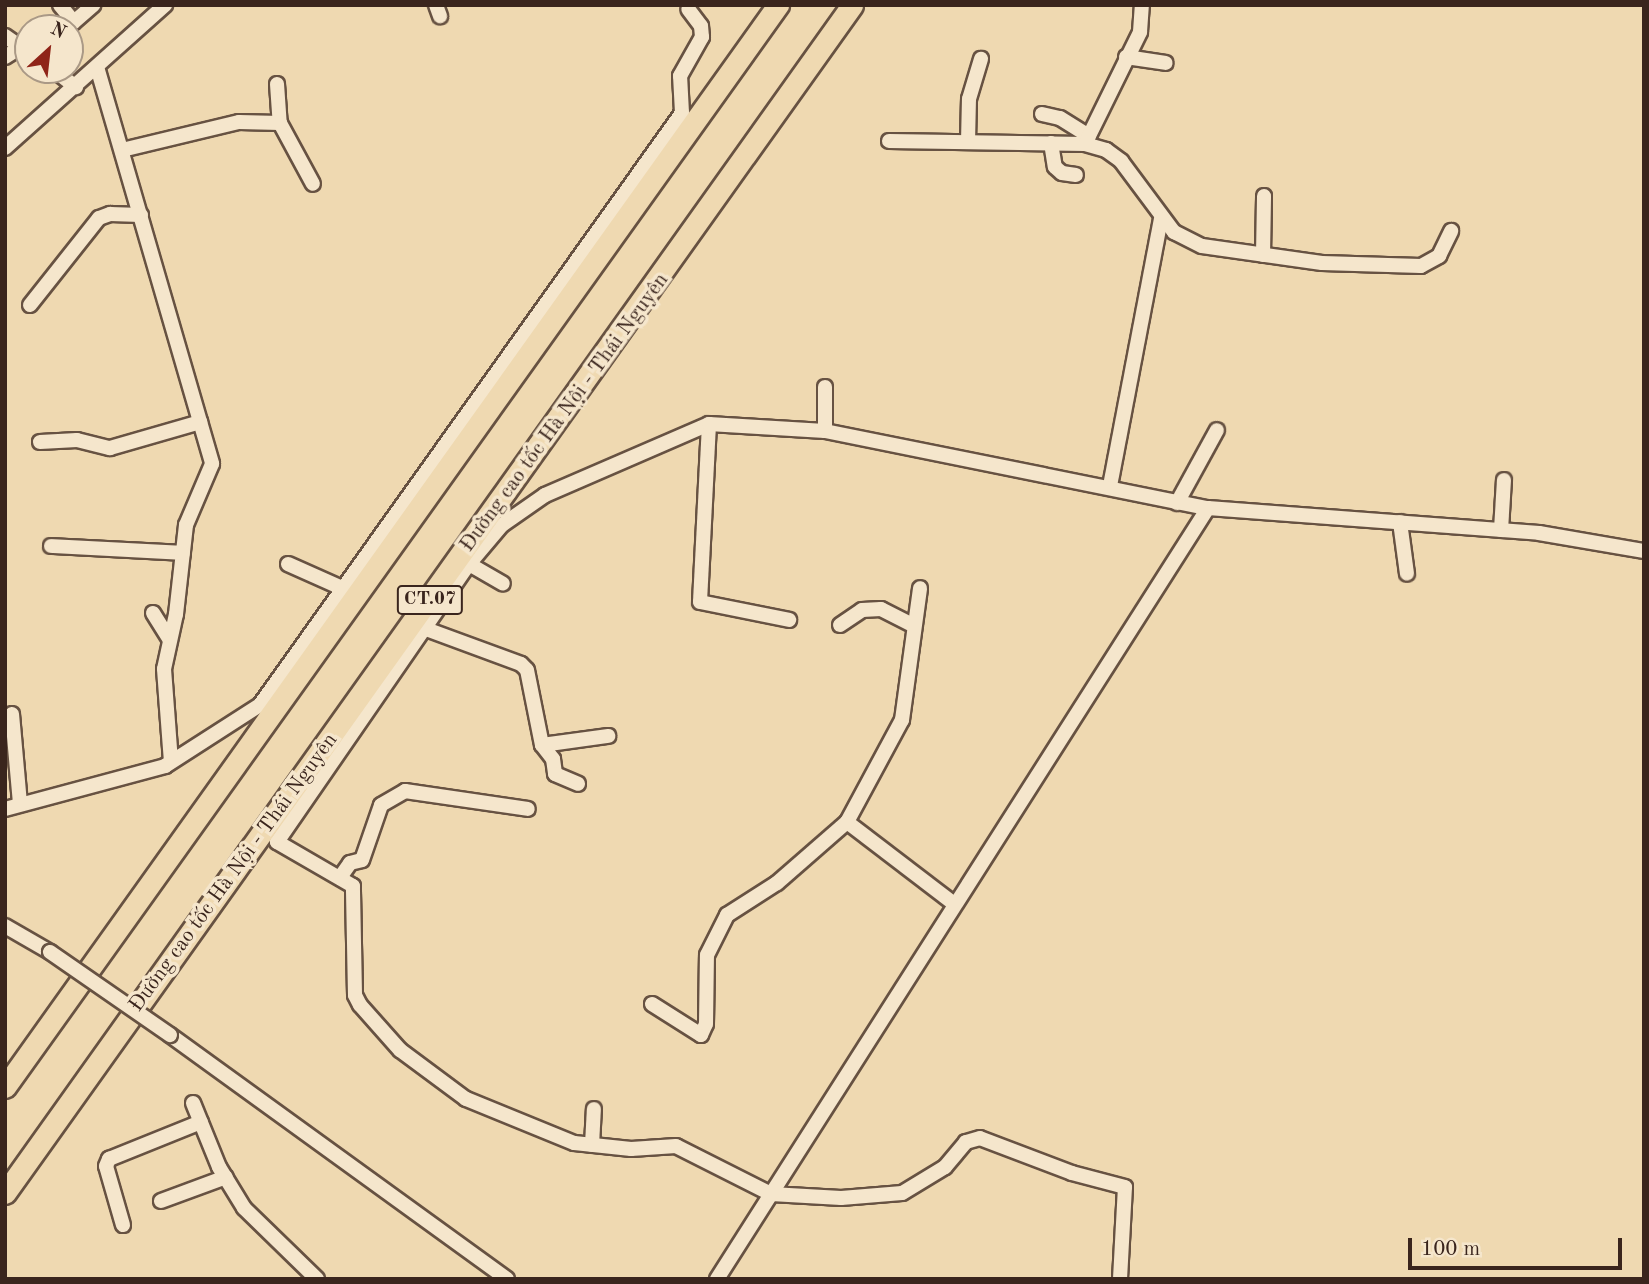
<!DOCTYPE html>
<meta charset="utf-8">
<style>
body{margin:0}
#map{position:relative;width:1649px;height:1284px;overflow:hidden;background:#efd9b1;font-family:"Old Standard TT",serif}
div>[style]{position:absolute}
.roads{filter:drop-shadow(2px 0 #675242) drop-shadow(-2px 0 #675242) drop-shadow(0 2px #675242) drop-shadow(0 -2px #675242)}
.minor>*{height:14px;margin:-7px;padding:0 7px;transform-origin:7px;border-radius:7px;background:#f5e6cc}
.highway>*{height:21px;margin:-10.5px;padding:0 10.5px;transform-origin:10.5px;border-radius:10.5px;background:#efd9b1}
.bridges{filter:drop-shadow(2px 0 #675242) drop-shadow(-2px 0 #675242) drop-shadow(0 2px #675242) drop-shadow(0 -2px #675242)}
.minor-bridge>*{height:14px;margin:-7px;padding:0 7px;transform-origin:7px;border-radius:7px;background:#f5e6cc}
span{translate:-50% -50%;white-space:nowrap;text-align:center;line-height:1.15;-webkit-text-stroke:7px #f5e6cc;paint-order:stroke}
.shield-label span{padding:2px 5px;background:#f5e6cc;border:2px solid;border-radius:5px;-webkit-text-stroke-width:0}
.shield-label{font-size:19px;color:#3a251d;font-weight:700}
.street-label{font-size:21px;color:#3a251d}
.frame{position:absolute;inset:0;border:7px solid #3a251d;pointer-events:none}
.north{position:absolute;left:14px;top:14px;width:70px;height:70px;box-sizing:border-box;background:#f5e6cc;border:2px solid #aa9986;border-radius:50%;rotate:27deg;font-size:19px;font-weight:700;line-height:28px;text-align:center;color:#3a251d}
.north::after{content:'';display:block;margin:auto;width:24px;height:32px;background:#8f2418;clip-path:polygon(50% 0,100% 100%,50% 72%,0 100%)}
.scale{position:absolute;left:1408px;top:1238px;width:214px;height:32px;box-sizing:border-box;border:4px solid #3a251d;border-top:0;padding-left:9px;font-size:21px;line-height:24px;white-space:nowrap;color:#3a251d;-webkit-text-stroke:5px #f5e6cc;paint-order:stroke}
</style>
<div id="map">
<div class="roads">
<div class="minor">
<div style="left:60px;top:5px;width:22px;rotate:51deg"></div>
<div style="left:436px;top:5px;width:12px;rotate:70deg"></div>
<div style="left:67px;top:28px;width:35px;rotate:-41deg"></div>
<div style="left:5px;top:36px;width:28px;rotate:35deg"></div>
<div style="left:5px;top:57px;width:19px;rotate:-32deg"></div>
<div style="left:1126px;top:57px;width:40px;rotate:8.5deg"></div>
<div style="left:97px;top:67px;width:413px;rotate:73.8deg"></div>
<div style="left:212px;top:464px;width:66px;rotate:113.1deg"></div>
<div style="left:186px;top:525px;width:90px;rotate:96.4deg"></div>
<div style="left:176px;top:614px;width:56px;rotate:102.3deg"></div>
<div style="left:164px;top:669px;width:93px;rotate:85.7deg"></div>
<div style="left:54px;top:70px;width:28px;rotate:38deg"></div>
<div style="left:277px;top:84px;width:39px;rotate:86deg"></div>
<div style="left:280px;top:123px;width:69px;rotate:61.6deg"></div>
<div style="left:1042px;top:114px;width:18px;rotate:13deg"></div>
<div style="left:1060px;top:118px;width:34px;rotate:32deg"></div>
<div style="left:889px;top:141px;width:196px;rotate:0.9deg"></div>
<div style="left:1085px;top:144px;width:22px;rotate:16deg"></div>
<div style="left:1106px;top:150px;width:19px;rotate:36deg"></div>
<div style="left:1121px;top:161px;width:89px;rotate:53.3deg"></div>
<div style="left:1174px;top:232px;width:31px;rotate:27deg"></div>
<div style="left:1202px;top:246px;width:121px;rotate:8.1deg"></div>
<div style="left:1322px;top:263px;width:99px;rotate:1.7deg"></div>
<div style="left:1421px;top:266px;width:21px;rotate:-29deg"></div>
<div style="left:1439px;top:256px;width:28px;rotate:-64deg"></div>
<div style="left:968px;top:142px;width:43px;rotate:-88.7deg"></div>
<div style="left:969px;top:99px;width:42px;rotate:-73.3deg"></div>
<div style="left:1051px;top:143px;width:24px;rotate:81deg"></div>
<div style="left:1055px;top:167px;width:9px;rotate:41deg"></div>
<div style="left:1062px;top:173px;width:14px;rotate:8deg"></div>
<div style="left:1085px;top:144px;width:125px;rotate:-63.8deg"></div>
<div style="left:1140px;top:32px;width:27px;rotate:-86deg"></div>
<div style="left:5px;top:148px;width:215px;rotate:-41.8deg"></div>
<div style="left:122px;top:150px;width:120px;rotate:-13.5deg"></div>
<div style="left:239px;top:122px;width:41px;rotate:1.4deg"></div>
<div style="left:1263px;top:255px;width:59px;rotate:-89deg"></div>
<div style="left:30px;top:305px;width:111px;rotate:-51.6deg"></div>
<div style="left:99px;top:218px;width:12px;rotate:-20deg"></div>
<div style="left:110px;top:214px;width:31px;rotate:2deg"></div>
<div style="left:709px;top:424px;width:178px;rotate:92.9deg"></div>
<div style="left:700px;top:602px;width:91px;rotate:11.4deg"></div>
<div style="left:825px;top:431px;width:44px;rotate:-90deg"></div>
<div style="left:40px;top:442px;width:37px;rotate:-3deg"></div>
<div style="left:77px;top:440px;width:34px;rotate:14deg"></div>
<div style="left:110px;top:448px;width:94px;rotate:-16.1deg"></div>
<div style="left:1110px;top:486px;width:272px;rotate:-79.2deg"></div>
<div style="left:1177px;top:503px;width:83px;rotate:-61.3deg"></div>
<div style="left:1400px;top:522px;width:52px;rotate:82.3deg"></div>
<div style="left:1501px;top:530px;width:50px;rotate:-86.6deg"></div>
<div style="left:51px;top:546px;width:132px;rotate:3deg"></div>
<div style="left:288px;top:564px;width:59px;rotate:24deg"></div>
<div style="left:469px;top:564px;width:39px;rotate:30deg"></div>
<div style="left:153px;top:613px;width:31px;rotate:58deg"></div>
<div style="left:840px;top:625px;width:27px;rotate:-34deg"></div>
<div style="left:862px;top:610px;width:19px;rotate:-3deg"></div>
<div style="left:881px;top:609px;width:37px;rotate:27deg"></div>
<div style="left:426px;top:629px;width:101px;rotate:20.2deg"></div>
<div style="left:521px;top:664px;width:8px;rotate:45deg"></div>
<div style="left:527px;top:670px;width:76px;rotate:78.7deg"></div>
<div style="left:542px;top:745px;width:18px;rotate:52deg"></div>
<div style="left:553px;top:759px;width:15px;rotate:82deg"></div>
<div style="left:555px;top:774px;width:25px;rotate:23deg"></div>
<div style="left:12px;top:714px;width:90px;rotate:84.9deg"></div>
<div style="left:542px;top:745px;width:67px;rotate:-7.8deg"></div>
<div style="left:5px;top:809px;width:166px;rotate:-15deg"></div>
<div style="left:165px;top:766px;width:113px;rotate:-32.7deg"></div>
<div style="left:260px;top:705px;width:727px;rotate:-54.52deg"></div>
<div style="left:682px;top:113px;width:37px;rotate:-93deg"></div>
<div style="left:680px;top:76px;width:45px;rotate:-60.6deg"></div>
<div style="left:702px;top:37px;width:11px;rotate:-95deg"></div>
<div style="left:701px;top:26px;width:21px;rotate:-127deg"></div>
<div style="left:847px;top:822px;width:133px;rotate:37.4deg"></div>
<div style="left:341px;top:876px;width:16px;rotate:-55deg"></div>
<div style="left:350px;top:863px;width:12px;rotate:-14deg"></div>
<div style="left:362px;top:860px;width:58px;rotate:-70.9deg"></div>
<div style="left:381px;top:805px;width:28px;rotate:-30deg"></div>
<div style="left:405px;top:791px;width:124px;rotate:8.3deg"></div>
<div style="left:5px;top:926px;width:52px;rotate:30deg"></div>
<div style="left:652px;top:1004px;width:58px;rotate:32.3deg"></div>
<div style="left:701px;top:1035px;width:12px;rotate:-66deg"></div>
<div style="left:706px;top:1024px;width:69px;rotate:-89.2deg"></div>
<div style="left:707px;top:955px;width:45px;rotate:-63.4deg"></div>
<div style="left:727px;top:915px;width:59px;rotate:-32.6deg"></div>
<div style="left:777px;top:883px;width:93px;rotate:-41.1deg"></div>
<div style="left:847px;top:822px;width:116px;rotate:-61.7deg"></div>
<div style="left:902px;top:720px;width:133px;rotate:-82.2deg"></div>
<div style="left:170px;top:1035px;width:416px;rotate:35.9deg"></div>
<div style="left:193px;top:1103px;width:69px;rotate:67.9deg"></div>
<div style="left:219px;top:1167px;width:48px;rotate:58.6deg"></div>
<div style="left:244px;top:1208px;width:102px;rotate:44.2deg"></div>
<div style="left:592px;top:1145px;width:36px;rotate:-87deg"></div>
<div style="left:161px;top:1201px;width:69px;rotate:-20.3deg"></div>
<div style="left:123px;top:1225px;width:61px;rotate:-106.1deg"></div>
<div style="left:106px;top:1166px;width:8px;rotate:-67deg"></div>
<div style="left:109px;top:1159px;width:99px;rotate:-21.9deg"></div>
<div style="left:717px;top:1279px;width:914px;rotate:-57.51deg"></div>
<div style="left:1208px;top:508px;width:332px;rotate:4.3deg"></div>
<div style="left:1539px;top:533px;width:107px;rotate:9.7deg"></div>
<div style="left:1120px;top:1279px;width:92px;rotate:-86.9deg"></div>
<div style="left:1125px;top:1187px;width:55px;rotate:-165.2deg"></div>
<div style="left:1072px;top:1173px;width:98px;rotate:-159.2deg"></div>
<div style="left:980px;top:1138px;width:15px;rotate:164deg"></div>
<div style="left:966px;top:1142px;width:33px;rotate:130deg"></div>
<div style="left:945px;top:1167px;width:50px;rotate:148.8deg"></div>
<div style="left:902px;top:1193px;width:61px;rotate:175.3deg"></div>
<div style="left:841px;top:1198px;width:70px;rotate:-176.7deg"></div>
<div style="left:771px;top:1194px;width:106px;rotate:-153.2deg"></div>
<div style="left:676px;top:1146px;width:45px;rotate:176.2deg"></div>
<div style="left:631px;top:1149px;width:57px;rotate:-174deg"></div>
<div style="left:574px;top:1143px;width:117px;rotate:-157.8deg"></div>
<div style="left:466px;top:1099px;width:82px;rotate:-143.4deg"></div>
<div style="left:400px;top:1050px;width:60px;rotate:-131.6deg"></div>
<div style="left:360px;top:1005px;width:11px;rotate:-117deg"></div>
<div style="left:355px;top:995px;width:109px;rotate:-91.1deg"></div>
<div style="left:353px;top:886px;width:88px;rotate:-149.9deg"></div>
<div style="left:277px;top:842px;width:338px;rotate:-55.4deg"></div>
<div style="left:469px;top:564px;width:51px;rotate:-49.8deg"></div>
<div style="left:502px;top:525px;width:52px;rotate:-34.9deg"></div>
<div style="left:545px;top:495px;width:179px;rotate:-23.4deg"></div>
<div style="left:709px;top:424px;width:116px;rotate:3.5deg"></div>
<div style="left:825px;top:431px;width:391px;rotate:11.4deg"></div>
</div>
<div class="highway">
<div style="left:5px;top:1087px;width:1330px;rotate:-54.46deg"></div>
<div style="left:5px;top:1193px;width:1459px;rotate:-54.51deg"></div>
</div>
</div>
<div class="bridges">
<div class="minor-bridge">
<div style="left:50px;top:952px;width:146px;rotate:34.7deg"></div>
</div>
</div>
<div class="shield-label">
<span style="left:430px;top:600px">CT.07</span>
</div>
<div class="street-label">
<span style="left:565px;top:413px;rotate:-54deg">Đường cao tốc Hà Nội - Thái Nguyên</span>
<span style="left:234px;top:873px;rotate:-54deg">Đường cao tốc Hà Nội - Thái Nguyên</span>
</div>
<div class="frame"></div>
<div class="north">N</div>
<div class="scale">100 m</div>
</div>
